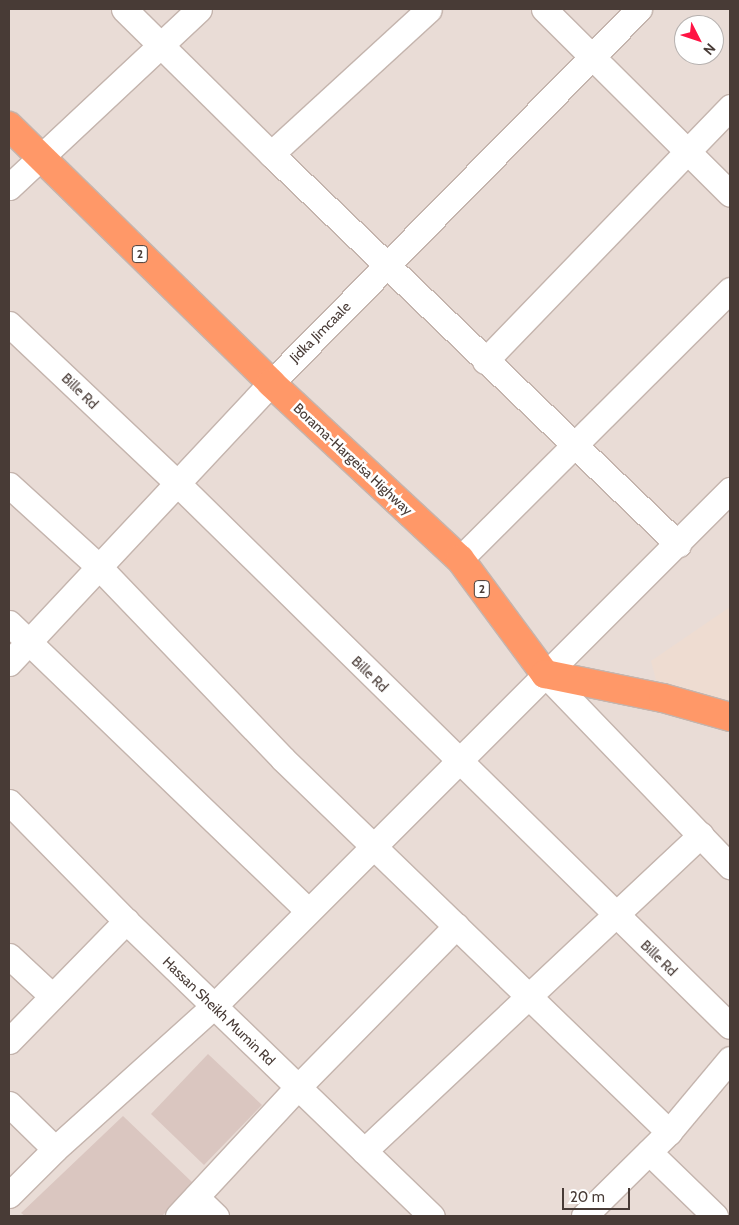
<!DOCTYPE html>
<style>
body{margin:0}
#map{position:relative;width:739px;height:1225px;overflow:hidden;background:#f5ece8;font-family:Cabin,sans-serif}
div>[style]{position:absolute}
.residential>*{inset:0;background:#e9dcd6}
.education>*{inset:0;background:#eedcd1}
.building>*{inset:0;background:#dac6c0}
.roads{filter:drop-shadow(1px 0 #c4b4ad) drop-shadow(-1px 0 #c4b4ad) drop-shadow(0 1px #c4b4ad) drop-shadow(0 -1px #c4b4ad)}
.minor>*{height:25px;margin:-12.5px;padding:0 12.5px;transform-origin:12.5px;border-radius:12.5px;background:#fff}
.highway>*{height:28px;margin:-14px;padding:0 14px;transform-origin:14px;border-radius:14px;background:#ff9868}
span{translate:-50% -50%;white-space:nowrap;text-align:center;line-height:1.15;-webkit-text-stroke:5px #fff;paint-order:stroke}
.shield-label span{padding:1px 4px;background:#fff;border:1px solid;border-radius:4px;-webkit-text-stroke-width:0}
.shield-label{font-size:12px;color:#483b36;font-weight:700}
.street-label{font-size:14px;color:#483b36}
.frame{position:absolute;inset:0;border:10px solid #483b36;pointer-events:none}
.north{position:absolute;left:674px;top:15px;width:50px;height:50px;box-sizing:border-box;background:#fff;border:1px solid #b6b1af;border-radius:50%;rotate:131deg;font-size:14px;font-weight:700;line-height:20px;text-align:center;color:#483b36}
.north::after{content:'';display:block;margin:auto;width:18px;height:22px;background:#ff1444;clip-path:polygon(50% 0,100% 100%,50% 72%,0 100%)}
.scale{position:absolute;left:562px;top:1188px;width:68px;height:22px;box-sizing:border-box;border:2px solid #483b36;border-top:0;padding-left:6px;font-size:15px;line-height:18px;white-space:nowrap;color:#483b36;-webkit-text-stroke:4px #fff;paint-order:stroke}
</style>
<div id="map">
<div class="residential">
<div style="clip-path:polygon(evenodd,9px 9px,730px 9px,730px 1216px,9px 1216px,9px 9px,684px 25px,714px 25px,714px 55px,684px 55px,684px 25px)"></div>
</div>
<div class="education">
<div style="clip-path:polygon(730px 607px,730px 701px,656px 680px,651px 661px)"></div>
</div>
<div class="building">
<div style="clip-path:polygon(208px 1054px,262px 1105px,204px 1165px,151px 1114px)"></div>
<div style="clip-path:polygon(123px 1116px,193px 1183px,162px 1216px,25px 1216px,21px 1213px)"></div>
</div>
<div class="roads">
<div class="minor">
<div style="left:124px;top:9px;width:206px;rotate:44.6deg"></div>
<div style="left:271px;top:154px;width:564px;rotate:43.78deg"></div>
<div style="left:544px;top:9px;width:262px;rotate:44.8deg"></div>
<div style="left:271px;top:154px;width:214px;rotate:-42.5deg"></div>
<div style="left:9px;top:187px;width:260px;rotate:-43.1deg"></div>
<div style="left:9px;top:324px;width:230px;rotate:43.4deg"></div>
<div style="left:176px;top:482px;width:776px;rotate:44.48deg"></div>
<div style="left:485px;top:361px;width:353px;rotate:-46deg"></div>
<div style="left:9px;top:485px;width:120px;rotate:42.3deg"></div>
<div style="left:98px;top:566px;width:267px;rotate:46.2deg"></div>
<div style="left:283px;top:759px;width:537px;rotate:44.02deg"></div>
<div style="left:460px;top:559px;width:381px;rotate:-44.9deg"></div>
<div style="left:9px;top:623px;width:415px;rotate:43.9deg"></div>
<div style="left:9px;top:663px;width:383px;rotate:-46.9deg"></div>
<div style="left:271px;top:383px;width:525px;rotate:-45.46deg"></div>
<div style="left:545px;top:674px;width:267px;rotate:46.1deg"></div>
<div style="left:9px;top:802px;width:167px;rotate:45.5deg"></div>
<div style="left:126px;top:921px;width:425px;rotate:44deg"></div>
<div style="left:9px;top:956px;width:59px;rotate:42.9deg"></div>
<div style="left:9px;top:1041px;width:168px;rotate:-45.7deg"></div>
<div style="left:9px;top:1104px;width:64px;rotate:44.4deg"></div>
<div style="left:364px;top:1151px;width:462px;rotate:-43.2deg"></div>
<div style="left:649px;top:1152px;width:92px;rotate:44.1deg"></div>
<div style="left:9px;top:1195px;width:65px;rotate:-45deg"></div>
<div style="left:55px;top:1149px;width:214px;rotate:-42deg"></div>
<div style="left:214px;top:1006px;width:730px;rotate:-45deg"></div>
<div style="left:196px;top:1197px;width:28px;rotate:44deg"></div>
<div style="left:178px;top:1216px;width:176px;rotate:-47.1deg"></div>
<div style="left:298px;top:1087px;width:226px;rotate:-45.5deg"></div>
<div style="left:584px;top:1216px;width:120px;rotate:-44.7deg"></div>
<div style="left:669px;top:1132px;width:95px;rotate:-50.1deg"></div>
</div>
<div class="highway">
<div style="left:9px;top:126px;width:367px;rotate:44.4deg"></div>
<div style="left:271px;top:383px;width:258px;rotate:43deg"></div>
<div style="left:460px;top:559px;width:143px;rotate:53.5deg"></div>
<div style="left:545px;top:674px;width:120px;rotate:11.5deg"></div>
<div style="left:663px;top:698px;width:70px;rotate:15.8deg"></div>
</div>
</div>
<div class="shield-label">
<span style="left:140px;top:254px">2</span>
<span style="left:482px;top:589px">2</span>
</div>
<div class="street-label">
<span style="left:320px;top:332px;rotate:-45deg">Jidka Jimcaale</span>
<span style="left:80px;top:391px;rotate:44deg">Bille Rd</span>
<span style="left:353px;top:459px;rotate:43deg">Borama-Hargeisa Highway</span>
<span style="left:370px;top:674px;rotate:44deg">Bille Rd</span>
<span style="left:659px;top:958px;rotate:44deg">Bille Rd</span>
<span style="left:219px;top:1011px;rotate:44deg">Hassan Sheikh Mumin Rd</span>
</div>
<div class="frame"></div>
<div class="north">N</div>
<div class="scale">20 m</div>
</div>
